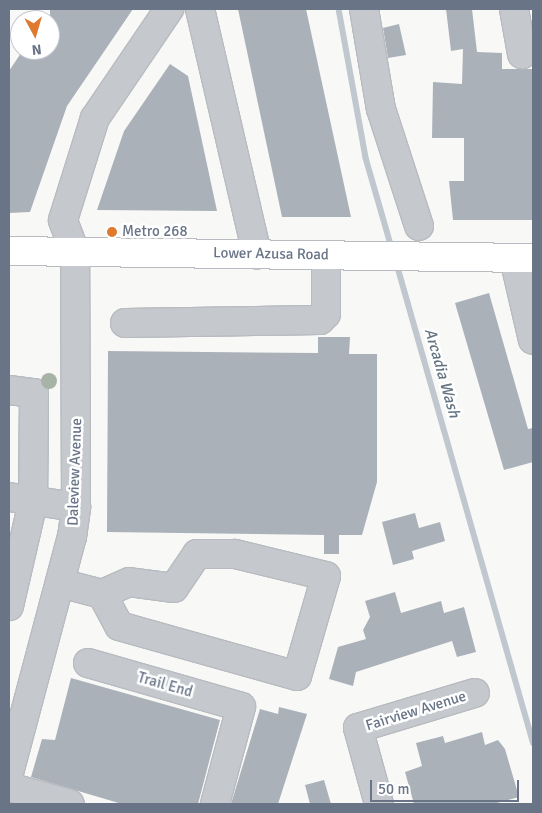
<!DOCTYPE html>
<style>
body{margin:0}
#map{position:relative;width:542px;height:813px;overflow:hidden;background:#f8f9f7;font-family:Signika,sans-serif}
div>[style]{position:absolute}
.stream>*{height:5.5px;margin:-2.75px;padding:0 2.75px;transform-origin:2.75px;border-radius:2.75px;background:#c0c7ce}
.building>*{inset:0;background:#abb1b9}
.roads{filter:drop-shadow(1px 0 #b8bbc0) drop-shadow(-1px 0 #b8bbc0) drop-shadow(0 1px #b8bbc0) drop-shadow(0 -1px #b8bbc0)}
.minor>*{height:28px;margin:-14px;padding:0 14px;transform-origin:14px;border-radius:14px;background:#c5c8cc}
.major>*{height:28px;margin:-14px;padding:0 14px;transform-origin:14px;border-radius:14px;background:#fff}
.trees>*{width:16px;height:16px;margin:-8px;border-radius:50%;background:#a7b3a6}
.dots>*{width:14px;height:14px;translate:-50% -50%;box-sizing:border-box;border:2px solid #fff;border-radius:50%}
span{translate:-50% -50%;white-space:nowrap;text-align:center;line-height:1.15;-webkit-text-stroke:5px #fff;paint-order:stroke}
.poi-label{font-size:15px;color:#697487}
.left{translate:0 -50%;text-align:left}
.street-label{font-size:15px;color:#697487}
.water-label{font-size:16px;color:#647482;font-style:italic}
.frame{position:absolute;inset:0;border:10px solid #697487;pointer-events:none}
.north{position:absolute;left:10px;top:10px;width:50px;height:50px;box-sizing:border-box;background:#fff;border:1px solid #c3c7cf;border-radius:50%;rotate:174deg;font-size:14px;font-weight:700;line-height:20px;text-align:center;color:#697487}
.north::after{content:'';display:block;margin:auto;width:18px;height:22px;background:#df7930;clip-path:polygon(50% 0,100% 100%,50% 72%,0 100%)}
.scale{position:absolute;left:370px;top:780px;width:149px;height:22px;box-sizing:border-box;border:2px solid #697487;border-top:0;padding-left:6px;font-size:15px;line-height:18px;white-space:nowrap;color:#697487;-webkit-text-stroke:4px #fff;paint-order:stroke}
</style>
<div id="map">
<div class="stream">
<div style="left:339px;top:9px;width:151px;rotate:79.7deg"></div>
<div style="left:366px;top:158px;width:94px;rotate:73.9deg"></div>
<div style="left:397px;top:264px;width:498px;rotate:74.1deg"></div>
</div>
<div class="building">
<div style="clip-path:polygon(50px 9px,133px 9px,67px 106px,30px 212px,9px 213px,9px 71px,23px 50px,50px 50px)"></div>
<div style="clip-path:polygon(238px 9px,306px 9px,351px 217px,282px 217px)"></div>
<div style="clip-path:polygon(446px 9px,472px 9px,477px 52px,502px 53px,502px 69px,533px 69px,533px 220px,453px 220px,449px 181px,464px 181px,464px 138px,432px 138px,433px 82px,462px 84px,463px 49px,451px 51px)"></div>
<div style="clip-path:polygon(399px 24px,406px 55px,388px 58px,383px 28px)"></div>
<div style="clip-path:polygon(170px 64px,188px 76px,217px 211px,97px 210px,124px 131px)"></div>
<div style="clip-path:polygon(489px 293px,528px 429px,533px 428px,533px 462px,504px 470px,455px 303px)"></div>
<div style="clip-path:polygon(318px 337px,350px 337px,349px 354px,377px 354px,377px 482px,362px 535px,339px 535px,339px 554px,324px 554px,324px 535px,107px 532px,108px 351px,318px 353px)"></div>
<div style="clip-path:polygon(415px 513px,419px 528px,440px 522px,445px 541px,412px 551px,414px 559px,393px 565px,382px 522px)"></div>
<div style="clip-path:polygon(395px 592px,401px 613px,441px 601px,444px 613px,464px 607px,476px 652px,457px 657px,452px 641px,356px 672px,353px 686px,329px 679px,338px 647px,366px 639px,363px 630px,370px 617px,365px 601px)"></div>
<div style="clip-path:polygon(71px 678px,220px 720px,198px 804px,122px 804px,31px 777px,42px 739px,55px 740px)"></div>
<div style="clip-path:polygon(279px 707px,307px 714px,278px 804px,231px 804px,260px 709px,278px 714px)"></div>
<div style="clip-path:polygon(482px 732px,485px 745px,498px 740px,505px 749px,519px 797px,493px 804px,414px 804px,405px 772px,422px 766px,416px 743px,443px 736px,445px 743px)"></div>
<div style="clip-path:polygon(324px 780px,331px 804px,310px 804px,305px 785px)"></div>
</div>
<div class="roads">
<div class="minor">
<div style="left:200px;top:9px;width:252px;rotate:76.9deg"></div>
<div style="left:364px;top:9px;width:101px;rotate:80.4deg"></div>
<div style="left:381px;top:109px;width:123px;rotate:72deg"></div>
<div style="left:514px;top:9px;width:46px;rotate:79.9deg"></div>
<div style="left:514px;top:258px;width:84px;rotate:77deg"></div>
<div style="left:125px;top:323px;width:195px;rotate:-0.9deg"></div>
<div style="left:320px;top:320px;width:8px;rotate:-45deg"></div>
<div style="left:326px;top:314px;width:59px;rotate:-90deg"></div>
<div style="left:9px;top:390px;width:25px;rotate:7deg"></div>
<div style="left:34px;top:393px;width:109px;rotate:90.5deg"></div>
<div style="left:33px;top:502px;width:107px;rotate:103deg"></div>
<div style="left:9px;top:497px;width:68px;rotate:8.5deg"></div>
<div style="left:60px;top:583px;width:43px;rotate:14.7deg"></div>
<div style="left:102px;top:594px;width:36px;rotate:62deg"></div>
<div style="left:119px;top:626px;width:185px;rotate:15.7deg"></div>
<div style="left:297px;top:676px;width:104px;rotate:-73.8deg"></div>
<div style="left:326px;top:576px;width:94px;rotate:-166.4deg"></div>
<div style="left:235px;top:554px;width:38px;rotate:180deg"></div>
<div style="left:197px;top:554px;width:41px;rotate:124.1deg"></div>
<div style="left:174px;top:588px;width:45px;rotate:-172.4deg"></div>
<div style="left:129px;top:582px;width:30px;rotate:156deg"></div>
<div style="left:88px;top:663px;width:159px;rotate:16deg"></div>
<div style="left:241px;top:707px;width:100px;rotate:105deg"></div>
<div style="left:9px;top:773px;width:244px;rotate:-75.1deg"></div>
<div style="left:72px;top:537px;width:30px;rotate:-82deg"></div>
<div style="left:76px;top:507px;width:255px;rotate:-90.2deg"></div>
<div style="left:75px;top:252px;width:34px;rotate:-111deg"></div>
<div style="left:63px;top:220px;width:107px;rotate:-72.6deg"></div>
<div style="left:95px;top:118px;width:132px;rotate:-55.8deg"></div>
<div style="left:9px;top:787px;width:63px;rotate:15.6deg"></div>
<div style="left:379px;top:804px;width:79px;rotate:-105.4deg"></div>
<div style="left:358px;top:728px;width:122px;rotate:-16.7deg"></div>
</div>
<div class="major">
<div style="left:9px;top:251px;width:524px;rotate:0.77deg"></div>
</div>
</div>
<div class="trees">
<div style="left:49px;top:381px"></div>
</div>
<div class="dots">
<div style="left:112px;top:232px;background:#df7930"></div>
</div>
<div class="poi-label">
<span class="left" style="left:122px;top:232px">Metro 268</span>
</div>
<div class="street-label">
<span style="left:271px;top:254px;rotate:1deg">Lower Azusa Road</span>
<span style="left:75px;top:472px;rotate:-88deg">Daleview Avenue</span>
<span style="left:165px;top:685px;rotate:16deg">Trail End</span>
<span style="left:416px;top:711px;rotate:-17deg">Fairview Avenue</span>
</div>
<div class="water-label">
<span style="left:442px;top:373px;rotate:74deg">Arcadia Wash</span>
</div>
<div class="frame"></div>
<div class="north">N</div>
<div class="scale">50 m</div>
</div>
